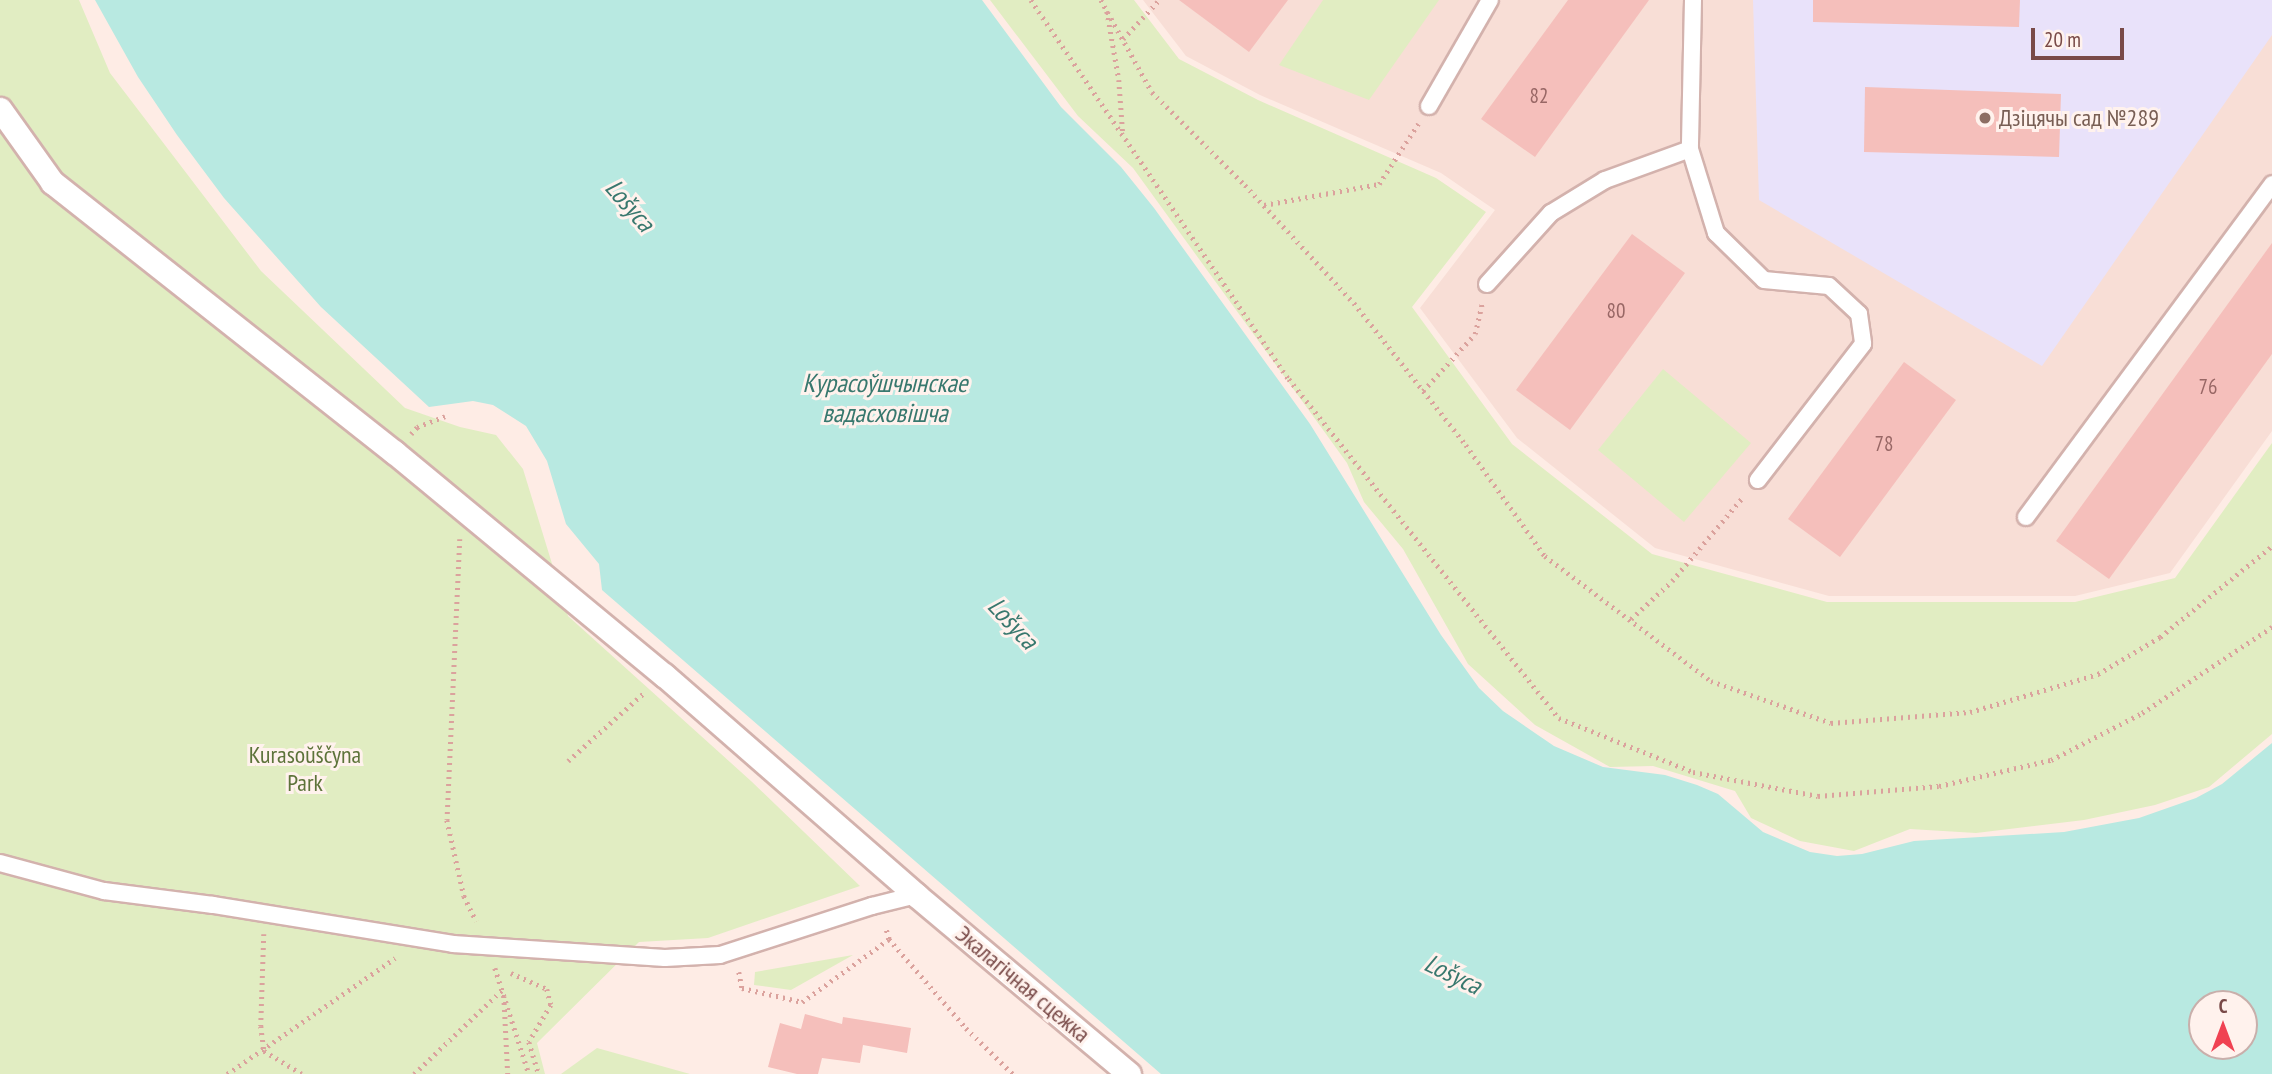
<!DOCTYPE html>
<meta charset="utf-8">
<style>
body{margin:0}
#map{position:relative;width:2272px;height:1074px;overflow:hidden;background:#feece5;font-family:"PT Sans Narrow",sans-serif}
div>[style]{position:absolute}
.residential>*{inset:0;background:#f8ded6}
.education>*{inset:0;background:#e9e2fa}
.green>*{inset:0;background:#e1edc2}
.water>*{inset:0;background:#b8e9e1}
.building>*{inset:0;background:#f5bfbb}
.path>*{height:4.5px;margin-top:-2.25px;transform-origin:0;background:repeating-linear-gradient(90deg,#dba29d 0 2px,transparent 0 7px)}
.roads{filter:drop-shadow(2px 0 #d3b2ad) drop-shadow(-2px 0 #d3b2ad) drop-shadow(0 2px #d3b2ad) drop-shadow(0 -2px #d3b2ad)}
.service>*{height:16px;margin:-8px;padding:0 8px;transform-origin:8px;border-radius:8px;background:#fff}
.pedestrian>*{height:23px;margin:-11.5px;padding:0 11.5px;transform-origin:11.5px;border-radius:11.5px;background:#fff}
.dots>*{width:19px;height:19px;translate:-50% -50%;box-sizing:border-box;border:4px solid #fff2ed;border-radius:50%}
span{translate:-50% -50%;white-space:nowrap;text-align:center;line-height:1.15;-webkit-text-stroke:6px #fff2ed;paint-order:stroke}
.number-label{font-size:21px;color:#986765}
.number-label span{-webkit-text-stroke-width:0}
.education-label{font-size:24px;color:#785e54}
.left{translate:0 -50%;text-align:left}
.park-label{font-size:24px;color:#5d733a}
.street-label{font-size:24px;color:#794a48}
.water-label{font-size:26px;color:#38786e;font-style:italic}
.north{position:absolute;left:2188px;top:990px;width:70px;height:70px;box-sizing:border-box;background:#fff2ed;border:2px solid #c9afab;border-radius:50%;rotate:0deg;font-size:19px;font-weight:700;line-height:28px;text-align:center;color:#794a48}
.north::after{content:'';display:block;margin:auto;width:24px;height:32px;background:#f04252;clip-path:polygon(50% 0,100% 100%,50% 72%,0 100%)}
.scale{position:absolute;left:2031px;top:28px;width:93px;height:32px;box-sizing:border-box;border:4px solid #794a48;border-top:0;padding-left:9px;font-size:21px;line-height:24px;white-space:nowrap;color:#794a48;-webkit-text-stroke:5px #fff2ed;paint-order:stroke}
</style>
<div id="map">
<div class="residential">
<div style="clip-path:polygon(1143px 0,2272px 0,2272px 431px,2170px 573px,2075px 596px,1829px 596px,1655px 548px,1517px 438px,1420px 308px,1495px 210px,1441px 173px,1260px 95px,1186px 56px)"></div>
</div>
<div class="education">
<div style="clip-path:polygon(1753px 0,2272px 0,2272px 35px,2042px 366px,1759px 200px)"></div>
</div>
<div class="green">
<div style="clip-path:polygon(0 0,79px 0,110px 73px,261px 271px,405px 408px,460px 427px,496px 435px,523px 469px,568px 616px,751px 781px,860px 886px,708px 938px,639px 942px,537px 1043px,545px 1074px,0 1074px)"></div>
<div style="clip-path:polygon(990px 0,1134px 0,1179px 59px,1258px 100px,1436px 178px,1486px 212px,1412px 307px,1512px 444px,1652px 554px,1827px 602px,2075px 602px,2175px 578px,2272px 443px,2272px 734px,2209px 787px,2155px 805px,2084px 820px,1976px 833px,1910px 829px,1854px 851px,1800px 841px,1751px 818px,1735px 791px,1653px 766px,1610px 767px,1535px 725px,1468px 664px,1403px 549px,1364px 502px,1347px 463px,1133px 168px,1078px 116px)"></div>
<div style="clip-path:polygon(1323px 0,1439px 0,1369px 100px,1279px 65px)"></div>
<div style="clip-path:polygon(1663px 369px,1751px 443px,1684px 522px,1598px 450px)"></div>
<div style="clip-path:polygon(853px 955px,791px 990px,754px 985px,755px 972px)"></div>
<div style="clip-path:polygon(597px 1048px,690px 1074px,561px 1074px)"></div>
</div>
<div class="water">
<div style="clip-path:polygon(evenodd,95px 0,982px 0,1061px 107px,1121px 167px,1154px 208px,1310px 424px,1441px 635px,1479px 688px,1503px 711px,1554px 746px,1603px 767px,1665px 775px,1697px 785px,1718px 794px,1763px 832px,1810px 852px,1837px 856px,1862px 854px,1914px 841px,2064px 832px,2139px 818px,2196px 798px,2222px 784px,2272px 743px,2272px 1074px,1161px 1074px,602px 590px,599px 564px,566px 524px,547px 461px,526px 426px,493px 405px,473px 401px,429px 407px,321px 307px,224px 198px,177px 135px,138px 77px,95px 0,2202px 1004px,2244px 1004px,2244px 1046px,2202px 1046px,2202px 1004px)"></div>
</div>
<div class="building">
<div style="clip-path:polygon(1179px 0,1288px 0,1249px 52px)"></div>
<div style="clip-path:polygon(1568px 0,1649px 0,1535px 157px,1481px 119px)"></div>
<div style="clip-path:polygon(1813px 0,2020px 0,2019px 27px,1813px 22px)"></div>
<div style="clip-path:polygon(1865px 87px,2061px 94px,2059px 157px,1864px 152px)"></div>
<div style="clip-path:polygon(1632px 234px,1685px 273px,1570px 430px,1516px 390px)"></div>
<div style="clip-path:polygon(2272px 243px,2272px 354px,2109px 579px,2056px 541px)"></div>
<div style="clip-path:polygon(1904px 362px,1956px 400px,1840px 557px,1788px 519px)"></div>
<div style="clip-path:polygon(805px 1014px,842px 1024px,843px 1017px,911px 1028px,907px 1053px,863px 1045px,860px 1063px,822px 1058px,818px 1074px,797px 1074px,768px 1067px,780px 1023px,801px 1029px)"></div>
</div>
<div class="path">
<div style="left:1031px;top:0;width:458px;rotate:55.8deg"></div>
<div style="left:1289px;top:379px;width:433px;rotate:51.5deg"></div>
<div style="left:1559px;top:718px;width:144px;rotate:21.9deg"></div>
<div style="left:1693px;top:772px;width:127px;rotate:10.9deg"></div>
<div style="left:1818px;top:796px;width:121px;rotate:-4.7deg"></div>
<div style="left:1939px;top:786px;width:115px;rotate:-13.1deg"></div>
<div style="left:2051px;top:760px;width:102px;rotate:-27.3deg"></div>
<div style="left:2142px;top:713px;width:156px;rotate:-33.5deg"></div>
<div style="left:1101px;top:0;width:105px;rotate:61deg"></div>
<div style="left:1152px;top:92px;width:132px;rotate:45deg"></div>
<div style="left:1245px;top:185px;width:161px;rotate:47.3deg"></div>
<div style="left:1354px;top:303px;width:181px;rotate:51.7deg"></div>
<div style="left:1466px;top:445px;width:136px;rotate:54.6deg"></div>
<div style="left:1545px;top:556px;width:208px;rotate:37deg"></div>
<div style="left:1711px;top:681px;width:127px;rotate:19.3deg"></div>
<div style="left:1831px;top:723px;width:139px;rotate:-4.5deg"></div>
<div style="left:1970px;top:712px;width:134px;rotate:-16.5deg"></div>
<div style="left:2098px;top:674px;width:72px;rotate:-30.8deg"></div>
<div style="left:2160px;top:637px;width:144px;rotate:-39.1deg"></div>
<div style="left:1107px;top:11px;width:70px;rotate:80.1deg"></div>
<div style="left:1119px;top:80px;width:54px;rotate:85.8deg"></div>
<div style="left:1123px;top:39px;width:53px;rotate:-47.3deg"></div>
<div style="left:1264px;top:205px;width:117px;rotate:-10.3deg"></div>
<div style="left:1379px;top:184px;width:72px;rotate:-57deg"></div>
<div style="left:1423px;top:391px;width:77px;rotate:-47.6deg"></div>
<div style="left:1475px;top:334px;width:31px;rotate:-77deg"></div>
<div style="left:411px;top:434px;width:9px;rotate:-49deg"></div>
<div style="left:417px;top:427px;width:30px;rotate:-21deg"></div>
<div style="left:460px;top:539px;width:281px;rotate:92.6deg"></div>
<div style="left:447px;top:820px;width:78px;rotate:77.4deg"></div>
<div style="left:464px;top:896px;width:28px;rotate:64deg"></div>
<div style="left:1631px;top:619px;width:56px;rotate:-42.8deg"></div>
<div style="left:1672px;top:581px;width:110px;rotate:-49.8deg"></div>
<div style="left:568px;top:761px;width:103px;rotate:-41.9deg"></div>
<div style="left:264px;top:934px;width:92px;rotate:91.9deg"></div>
<div style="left:261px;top:1026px;width:25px;rotate:83deg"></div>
<div style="left:264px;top:1051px;width:44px;rotate:31.2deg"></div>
<div style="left:889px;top:939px;width:118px;rotate:49.1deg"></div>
<div style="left:966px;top:1028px;width:66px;rotate:44.4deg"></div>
<div style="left:495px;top:968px;width:111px;rotate:72.2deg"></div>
<div style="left:739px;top:972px;width:16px;rotate:79deg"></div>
<div style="left:742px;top:988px;width:62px;rotate:13.1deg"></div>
<div style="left:802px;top:1002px;width:107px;rotate:-35.9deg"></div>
<div style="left:889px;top:939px;width:13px;rotate:-108deg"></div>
<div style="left:511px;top:973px;width:39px;rotate:24deg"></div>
<div style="left:547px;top:989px;width:16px;rotate:76deg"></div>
<div style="left:551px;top:1005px;width:43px;rotate:120.7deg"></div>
<div style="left:529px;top:1042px;width:34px;rotate:73deg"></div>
<div style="left:504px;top:996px;width:78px;rotate:87.1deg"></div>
<div style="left:227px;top:1074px;width:204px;rotate:-34.6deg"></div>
<div style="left:414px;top:1074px;width:123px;rotate:-43.7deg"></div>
</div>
<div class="roads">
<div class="service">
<div style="left:1693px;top:0;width:149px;rotate:91.2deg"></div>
<div style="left:1690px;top:149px;width:88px;rotate:72.8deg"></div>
<div style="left:1716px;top:233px;width:67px;rotate:44.4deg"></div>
<div style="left:1764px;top:280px;width:65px;rotate:5.3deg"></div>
<div style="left:1829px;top:286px;width:41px;rotate:43deg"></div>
<div style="left:1859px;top:314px;width:30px;rotate:82deg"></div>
<div style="left:1863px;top:344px;width:172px;rotate:127.7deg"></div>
<div style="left:1429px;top:106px;width:122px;rotate:-60.1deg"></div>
<div style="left:1487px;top:284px;width:96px;rotate:-48deg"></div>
<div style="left:1551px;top:213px;width:63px;rotate:-31.4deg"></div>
<div style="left:1605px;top:180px;width:90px;rotate:-20deg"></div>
<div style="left:2026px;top:517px;width:414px;rotate:-53.5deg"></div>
<div style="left:0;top:863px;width:108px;rotate:15.1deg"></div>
<div style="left:104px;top:891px;width:110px;rotate:7.3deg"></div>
<div style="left:213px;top:905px;width:243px;rotate:9.2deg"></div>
<div style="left:453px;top:944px;width:212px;rotate:3.8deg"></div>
<div style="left:665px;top:958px;width:55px;rotate:-3.1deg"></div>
<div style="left:720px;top:955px;width:160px;rotate:-17.9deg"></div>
<div style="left:872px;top:906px;width:45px;rotate:-14deg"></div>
</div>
<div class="pedestrian">
<div style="left:0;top:109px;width:90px;rotate:54.5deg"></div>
<div style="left:52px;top:182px;width:436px;rotate:38.3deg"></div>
<div style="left:394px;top:452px;width:350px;rotate:39.6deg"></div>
<div style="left:664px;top:675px;width:335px;rotate:41.1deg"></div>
<div style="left:916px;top:895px;width:278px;rotate:40deg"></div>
</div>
</div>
<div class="dots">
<div style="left:1985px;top:118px;background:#8d6e63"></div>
</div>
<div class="number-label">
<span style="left:1539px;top:96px">82</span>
<span style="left:1616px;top:311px">80</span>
<span style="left:2208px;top:387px">76</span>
<span style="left:1884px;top:444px">78</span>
</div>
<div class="education-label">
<span class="left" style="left:1999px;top:118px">Дзіцячы сад №289</span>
</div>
<div class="park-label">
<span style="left:305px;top:769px">Kurasoŭščyna<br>Park</span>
</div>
<div class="street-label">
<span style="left:1023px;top:984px;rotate:40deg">Экалагічная сцежка</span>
</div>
<div class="water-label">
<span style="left:630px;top:205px;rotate:49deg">Lošyca</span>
<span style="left:885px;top:398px">Курасоўшчынскае<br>вадасховішча</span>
<span style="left:1013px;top:623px;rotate:47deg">Lošyca</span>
<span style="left:1453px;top:974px;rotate:26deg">Lošyca</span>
</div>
<div class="north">С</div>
<div class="scale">20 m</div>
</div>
